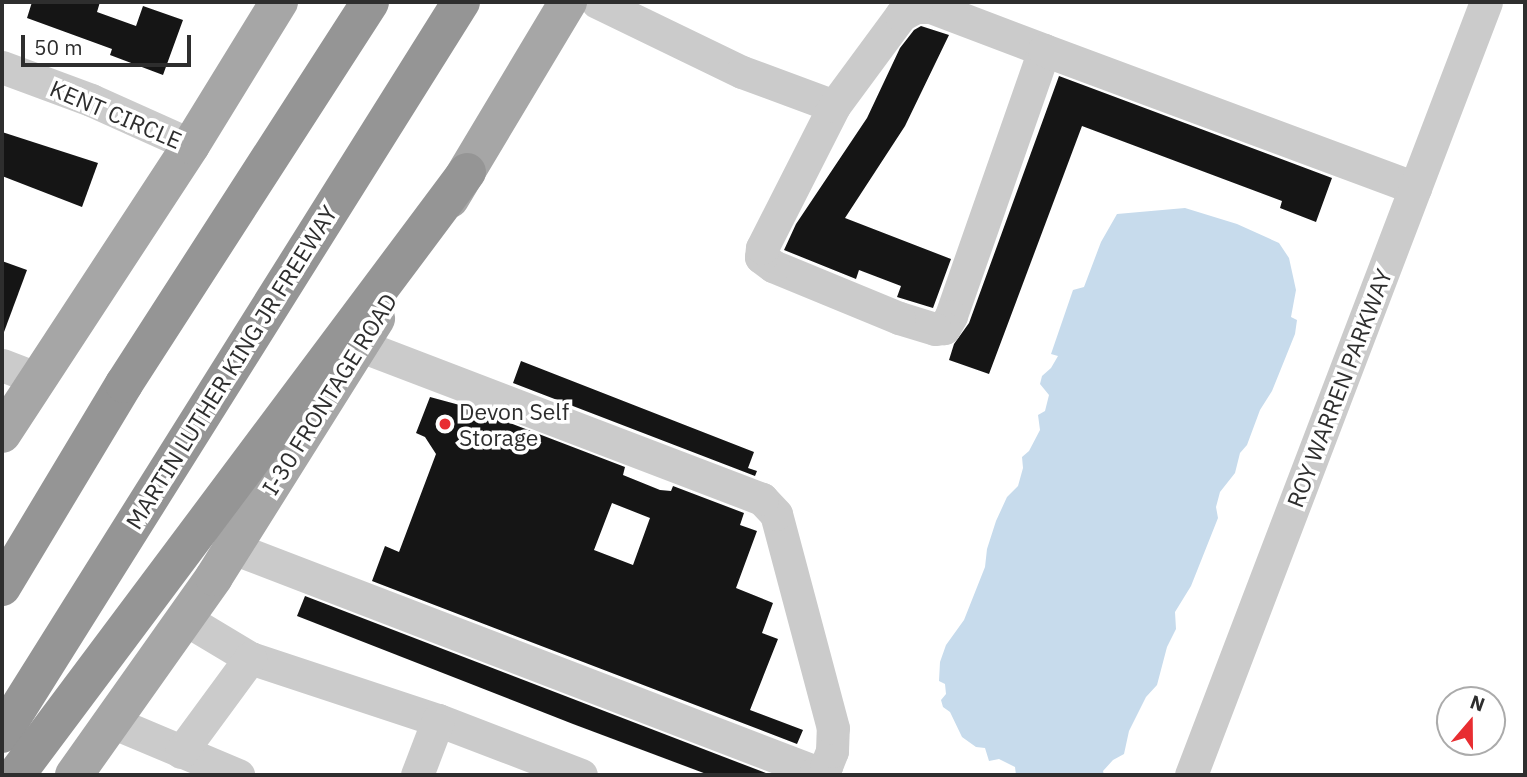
<!DOCTYPE html>
<style>
body{margin:0}
#map{position:relative;width:1527px;height:777px;overflow:hidden;background:#fff;font-family:"IBM Plex Sans",sans-serif}
div>[style]{position:absolute}
.water>*{inset:0;background:#c7dbec}
.building>*{inset:0;background:#151515}
.minor>*{height:33px;margin:-16.5px;padding:0 16.5px;transform-origin:16.5px;border-radius:16.5px;background:#cbcbcb}
.major>*{height:38px;margin:-19px;padding:0 19px;transform-origin:19px;border-radius:19px;background:#a6a6a6}
.highway>*{height:38px;margin:-19px;padding:0 19px;transform-origin:19px;border-radius:19px;background:#959595}
.dots>*{width:19px;height:19px;translate:-50% -50%;box-sizing:border-box;border:4px solid #fff;border-radius:50%}
span{translate:-50% -50%;white-space:nowrap;text-align:center;line-height:1.15;-webkit-text-stroke:7px #fff;paint-order:stroke}
.street-label{font-size:23px;color:#2e2e2e}
.poi-label{font-size:23px;color:#2e2e2e}
.left{translate:0 -50%;text-align:left}
.frame{position:absolute;inset:0;border:4px solid #2e2e2e;pointer-events:none}
.north{position:absolute;left:1436px;top:686px;width:70px;height:70px;box-sizing:border-box;background:#fff;border:2px solid #ababab;border-radius:50%;rotate:20deg;font-size:19px;font-weight:700;line-height:28px;text-align:center;color:#2e2e2e}
.north::after{content:'';display:block;margin:auto;width:24px;height:32px;background:#e82d31;clip-path:polygon(50% 0,100% 100%,50% 72%,0 100%)}
.scale{position:absolute;left:21px;top:35px;width:170px;height:32px;box-sizing:border-box;border:4px solid #2e2e2e;border-top:0;padding-left:9px;font-size:21px;line-height:24px;white-space:nowrap;color:#2e2e2e;-webkit-text-stroke:5px #fff;paint-order:stroke}
</style>
<div id="map">
<div class="water">
<div style="clip-path:polygon(1185px 208px,1237px 224px,1279px 243px,1289px 258px,1296px 290px,1291px 317px,1297px 320px,1295px 334px,1272px 391px,1260px 410px,1247px 445px,1240px 453px,1235px 473px,1220px 492px,1216px 507px,1218px 518px,1191px 586px,1175px 612px,1176px 629px,1167px 647px,1157px 685px,1146px 697px,1129px 731px,1124px 754px,1113px 760px,1103px 771px,1104px 775px,1016px 775px,1015px 767px,999px 759px,989px 761px,985px 748px,976px 747px,962px 737px,950px 712px,943px 707px,941px 700px,946px 694px,945px 684px,939px 681px,940px 662px,946px 645px,964px 620px,985px 567px,987px 549px,996px 521px,1007px 497px,1018px 486px,1023px 468px,1022px 457px,1029px 451px,1040px 430px,1038px 415px,1045px 411px,1049px 395px,1040px 384px,1042px 376px,1051px 368px,1058px 356px,1051px 354px,1073px 290px,1084px 287px,1101px 242px,1117px 214px)"></div>
</div>
<div class="building">
<div style="clip-path:polygon(32px 2px,100px 2px,97px 12px,136px 26px,143px 6px,183px 20px,163px 75px,110px 55px,112px 49px,27px 18px)"></div>
<div style="clip-path:polygon(921px 26px,949px 35px,905px 126px,845px 218px,951px 259px,933px 308px,897px 297px,901px 286px,859px 270px,856px 279px,784px 250px,796px 224px,867px 118px,900px 48px,914px 30px)"></div>
<div style="clip-path:polygon(1059px 76px,1332px 178px,1316px 222px,1280px 208px,1282px 201px,1082px 126px,989px 374px,949px 360px,954px 344px,969px 323px)"></div>
<div style="clip-path:polygon(2px 132px,98px 163px,82px 207px,2px 176px)"></div>
<div style="clip-path:polygon(2px 261px,27px 270px,4px 332px,2px 332px)"></div>
<div style="clip-path:polygon(521px 361px,754px 452px,748px 468px,757px 471px,755px 476px,513px 383px)"></div>
<div style="clip-path:polygon(evenodd,430px 397px,467px 407px,486px 423px,489px 415px,625px 467px,623px 475px,660px 490px,671px 491px,673px 486px,744px 513px,740px 525px,757px 531px,736px 588px,773px 603px,762px 633px,778px 639px,750px 710px,803px 730px,797px 744px,372px 581px,385px 546px,399px 552px,436px 454px,425px 437px,416px 433px,430px 397px,612px 503px,650px 518px,633px 565px,594px 550px,612px 503px)"></div>
<div style="clip-path:polygon(305px 596px,771px 775px,709px 775px,573px 724px,297px 616px)"></div>
</div>
<div class="minor">
<div style="left:597px;top:2px;width:161px;rotate:25.8deg"></div>
<div style="left:742px;top:72px;width:98px;rotate:20.3deg"></div>
<div style="left:916px;top:7px;width:15px"></div>
<div style="left:931px;top:7px;width:121px;rotate:20.8deg"></div>
<div style="left:1044px;top:50px;width:282px;rotate:109.3deg"></div>
<div style="left:951px;top:316px;width:14px;rotate:120deg"></div>
<div style="left:944px;top:328px;width:9px;rotate:174deg"></div>
<div style="left:935px;top:329px;width:38px;rotate:-163deg"></div>
<div style="left:899px;top:318px;width:136px;rotate:-157.6deg"></div>
<div style="left:773px;top:266px;width:15px;rotate:-143deg"></div>
<div style="left:761px;top:257px;width:9px;rotate:-84deg"></div>
<div style="left:762px;top:248px;width:159px;rotate:-63.1deg"></div>
<div style="left:834px;top:106px;width:113px;rotate:-53.6deg"></div>
<div style="left:901px;top:15px;width:17px;rotate:-28deg"></div>
<div style="left:1044px;top:50px;width:396px;rotate:20.4deg"></div>
<div style="left:2px;top:67px;width:95px;rotate:20.3deg"></div>
<div style="left:91px;top:100px;width:110px;rotate:24.2deg"></div>
<div style="left:2px;top:365px;width:39px;rotate:21deg"></div>
<div style="left:233px;top:548px;width:625px;rotate:21.02deg"></div>
<div style="left:816px;top:772px;width:12px;rotate:-31deg"></div>
<div style="left:826px;top:766px;width:16px;rotate:-68deg"></div>
<div style="left:832px;top:751px;width:23px;rotate:-88deg"></div>
<div style="left:833px;top:728px;width:221px;rotate:-104.9deg"></div>
<div style="left:776px;top:514px;width:21px;rotate:-133deg"></div>
<div style="left:762px;top:499px;width:431px;rotate:-159.1deg"></div>
<div style="left:185px;top:619px;width:76px;rotate:31deg"></div>
<div style="left:250px;top:658px;width:198px;rotate:18.3deg"></div>
<div style="left:438px;top:720px;width:153px;rotate:21deg"></div>
<div style="left:112px;top:722px;width:137px;rotate:22.8deg"></div>
<div style="left:181px;top:752px;width:117px;rotate:-53.7deg"></div>
<div style="left:417px;top:775px;width:59px;rotate:-69.1deg"></div>
<div style="left:1191px;top:775px;width:827px;rotate:-69.11deg"></div>
</div>
<div class="major">
<div style="left:450px;top:199px;width:230px;rotate:-59.1deg"></div>
<div style="left:2px;top:434px;width:345px;rotate:-56.8deg"></div>
<div style="left:191px;top:145px;width:168px;rotate:-58.4deg"></div>
<div style="left:74px;top:775px;width:242px;rotate:-54.7deg"></div>
<div style="left:214px;top:577px;width:305px;rotate:-57.9deg"></div>
</div>
<div class="highway">
<div style="left:2px;top:587px;width:237px;rotate:-59deg"></div>
<div style="left:124px;top:384px;width:454px;rotate:-57.2deg"></div>
<div style="left:2px;top:734px;width:864px;rotate:-57.91deg"></div>
<div style="left:16px;top:775px;width:753px;rotate:-53.21deg"></div>
</div>
<div class="dots">
<div style="left:445px;top:424px;background:#e82d31"></div>
</div>
<div class="street-label">
<span style="left:116px;top:114px;rotate:23deg">KENT CIRCLE</span>
<span style="left:231px;top:367px;rotate:-58deg">MARTIN LUTHER KING JR FREEWAY</span>
<span style="left:1339px;top:388px;rotate:-69deg">ROY WARREN PARKWAY</span>
<span style="left:329px;top:394px;rotate:-58deg">I-30 FRONTAGE ROAD</span>
</div>
<div class="poi-label">
<span class="left" style="left:459px;top:424px">Devon Self<br>Storage</span>
</div>
<div class="frame"></div>
<div class="north">N</div>
<div class="scale">50 m</div>
</div>
